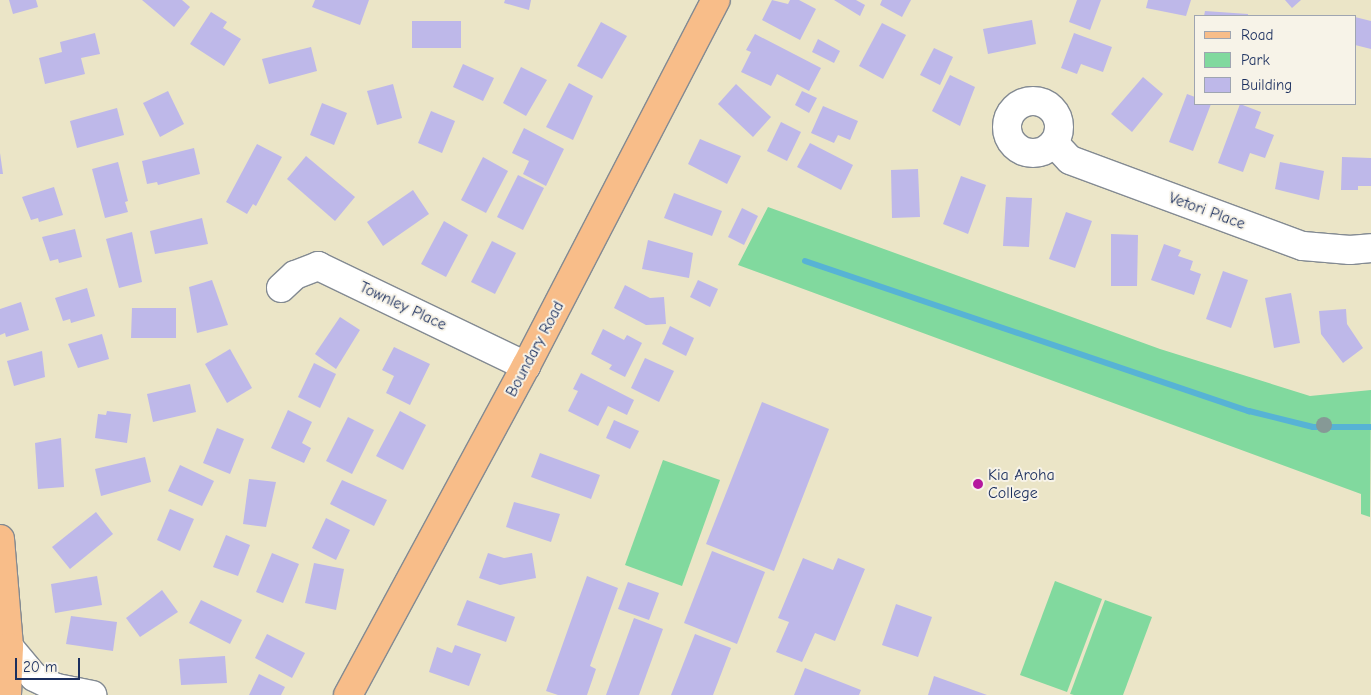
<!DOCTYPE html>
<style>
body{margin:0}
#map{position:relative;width:1371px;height:695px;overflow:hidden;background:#ebe5c7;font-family:"Comic Neue",sans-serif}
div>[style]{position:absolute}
.green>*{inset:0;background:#81d99e}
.stream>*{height:6px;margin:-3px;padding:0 3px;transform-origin:3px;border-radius:3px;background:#57b3d5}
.building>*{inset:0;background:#beb8e9}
.roads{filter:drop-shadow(1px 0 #838a92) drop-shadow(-1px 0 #838a92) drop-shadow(0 1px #838a92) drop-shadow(0 -1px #838a92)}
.minor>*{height:28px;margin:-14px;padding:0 14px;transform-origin:14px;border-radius:14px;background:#fff}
.minor>.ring{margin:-14px;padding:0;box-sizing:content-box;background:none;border:28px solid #fff;border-radius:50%}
.major>*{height:28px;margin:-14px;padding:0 14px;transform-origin:14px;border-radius:14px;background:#f8bd89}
.trees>*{width:16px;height:16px;margin:-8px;border-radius:50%;background:#869996}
.dots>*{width:14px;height:14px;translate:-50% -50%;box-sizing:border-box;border:2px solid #f7f3e8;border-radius:50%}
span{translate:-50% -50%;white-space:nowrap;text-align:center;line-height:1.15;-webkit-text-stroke:4px #f7f3e8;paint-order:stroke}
.street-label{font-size:16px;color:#1b2f5e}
.poi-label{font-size:16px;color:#1b2f5e}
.left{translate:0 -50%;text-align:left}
.legend{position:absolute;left:1194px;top:15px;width:162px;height:90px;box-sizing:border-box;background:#f7f3e8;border:1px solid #9fa5b1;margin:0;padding:6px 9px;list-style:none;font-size:15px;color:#1b2f5e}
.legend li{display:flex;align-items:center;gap:10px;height:25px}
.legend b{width:25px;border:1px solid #9fa5b1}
.scale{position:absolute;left:15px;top:658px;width:65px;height:22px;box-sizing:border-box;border:2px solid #1b2f5e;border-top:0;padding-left:6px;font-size:15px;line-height:18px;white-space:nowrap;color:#1b2f5e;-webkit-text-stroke:4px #f7f3e8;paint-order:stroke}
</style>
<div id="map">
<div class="green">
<div style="clip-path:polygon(768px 207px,1160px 349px,1310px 396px,1371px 390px,1370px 517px,1361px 514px,1361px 494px,738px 265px)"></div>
<div style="clip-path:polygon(663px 460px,720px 480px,682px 586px,625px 565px)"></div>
<div style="clip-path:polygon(1055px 581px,1102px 599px,1067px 692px,1020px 675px)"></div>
<div style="clip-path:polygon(1105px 600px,1152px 617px,1123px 695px,1074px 695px,1070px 694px)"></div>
</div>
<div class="stream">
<div style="left:805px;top:261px;width:469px;rotate:18.7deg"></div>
<div style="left:1249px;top:411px;width:66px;rotate:14deg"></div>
<div style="left:1313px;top:427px;width:58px"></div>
</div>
<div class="building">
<div style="clip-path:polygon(9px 0,36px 0,38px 7px,13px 14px)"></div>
<div style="clip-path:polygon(142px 0,182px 0,190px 7px,174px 27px)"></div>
<div style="clip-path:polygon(315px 0,369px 0,360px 25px,312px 7px)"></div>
<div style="clip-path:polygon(505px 0,531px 0,529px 10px,504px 3px)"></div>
<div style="clip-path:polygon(772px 0,788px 4px,790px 0,799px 0,816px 9px,800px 40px,762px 20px)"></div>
<div style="clip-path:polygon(834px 0,856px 0,865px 5px,860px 16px)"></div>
<div style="clip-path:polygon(882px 0,911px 0,902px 17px,880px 5px)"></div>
<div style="clip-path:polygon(1077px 0,1101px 0,1090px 30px,1069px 22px)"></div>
<div style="clip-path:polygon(1148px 0,1191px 0,1186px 16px,1146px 8px)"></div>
<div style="clip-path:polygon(1285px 0,1301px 0,1292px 8px)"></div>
<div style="clip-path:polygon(1205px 11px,1248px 14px,1248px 16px,1204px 16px)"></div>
<div style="clip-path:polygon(211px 12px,227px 22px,223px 28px,241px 39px,224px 66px,190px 44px)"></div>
<div style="clip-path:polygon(1355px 17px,1371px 21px,1371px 49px,1355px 45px)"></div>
<div style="clip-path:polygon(1032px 20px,1036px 44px,988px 54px,983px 29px)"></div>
<div style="clip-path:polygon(412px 21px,461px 21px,461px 48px,412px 48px)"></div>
<div style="clip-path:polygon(601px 22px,627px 36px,602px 79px,577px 66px)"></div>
<div style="clip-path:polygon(882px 23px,906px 35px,883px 79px,859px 66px)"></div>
<div style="clip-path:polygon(95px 33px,100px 54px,81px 58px,85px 74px,45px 84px,39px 58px,62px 52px,60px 42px)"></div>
<div style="clip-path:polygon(1074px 33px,1112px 47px,1103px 72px,1081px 64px,1077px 74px,1061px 68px)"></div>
<div style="clip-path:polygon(755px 34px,821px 68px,809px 91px,777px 74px,771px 86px,741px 72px,751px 52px,746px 50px)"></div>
<div style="clip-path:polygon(818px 39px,840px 51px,834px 63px,812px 52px)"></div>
<div style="clip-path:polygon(311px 47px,317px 71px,269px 84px,262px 59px)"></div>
<div style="clip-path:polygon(934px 48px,953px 57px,940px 85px,920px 75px)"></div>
<div style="clip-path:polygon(463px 64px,494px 78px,483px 101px,453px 87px)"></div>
<div style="clip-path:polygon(521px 67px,547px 80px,526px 116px,503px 103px)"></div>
<div style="clip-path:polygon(950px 75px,975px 87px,960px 126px,932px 111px)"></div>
<div style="clip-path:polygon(1143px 77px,1163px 94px,1132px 132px,1111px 114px)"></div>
<div style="clip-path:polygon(569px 83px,593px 96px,573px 140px,546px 127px)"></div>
<div style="clip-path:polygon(393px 84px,402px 118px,377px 125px,367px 91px)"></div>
<div style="clip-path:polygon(736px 84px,771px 117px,753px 137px,718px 104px)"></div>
<div style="clip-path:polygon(168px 91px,184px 124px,160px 137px,143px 103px)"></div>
<div style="clip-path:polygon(802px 91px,817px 98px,809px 113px,795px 105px)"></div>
<div style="clip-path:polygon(1187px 94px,1195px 97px,1195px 104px,1211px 104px,1193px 151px,1169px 142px)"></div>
<div style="clip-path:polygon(322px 103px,347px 113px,334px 145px,310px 135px)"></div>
<div style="clip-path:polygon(1240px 104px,1261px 112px,1255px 128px,1274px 135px,1265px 158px,1250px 153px,1243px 172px,1218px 163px)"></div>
<div style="clip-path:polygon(823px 106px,858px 121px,850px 140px,838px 135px,834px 143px,811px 133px)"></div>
<div style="clip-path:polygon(117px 108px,124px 135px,77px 148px,70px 121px)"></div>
<div style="clip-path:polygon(431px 111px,455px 121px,442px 153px,418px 143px)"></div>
<div style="clip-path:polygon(781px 122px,801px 132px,787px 161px,767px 151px)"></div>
<div style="clip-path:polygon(524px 128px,564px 149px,546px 186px,523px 174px,529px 161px,512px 153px)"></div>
<div style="clip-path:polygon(700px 139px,741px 156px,727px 184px,688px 164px)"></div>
<div style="clip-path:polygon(810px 143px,853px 165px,841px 190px,797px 167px)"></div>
<div style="clip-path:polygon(257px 144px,282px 157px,256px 206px,253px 204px,247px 214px,226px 202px)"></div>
<div style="clip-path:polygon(194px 148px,200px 174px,158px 185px,157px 182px,147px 184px,142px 161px)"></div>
<div style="clip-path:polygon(0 153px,3px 174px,0 174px)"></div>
<div style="clip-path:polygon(306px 156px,355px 197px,335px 221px,287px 179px)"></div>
<div style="clip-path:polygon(483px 157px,508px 171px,486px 213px,461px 200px)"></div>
<div style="clip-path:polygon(1342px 157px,1371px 158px,1371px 186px,1358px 186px,1358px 190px,1341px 190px)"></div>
<div style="clip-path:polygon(118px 162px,128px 201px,125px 202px,128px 212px,105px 218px,92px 169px)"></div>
<div style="clip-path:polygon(1280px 162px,1324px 171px,1319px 200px,1275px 189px)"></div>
<div style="clip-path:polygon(918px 169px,920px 217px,892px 218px,891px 170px)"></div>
<div style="clip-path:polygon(518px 175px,544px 188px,523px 230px,497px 217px)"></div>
<div style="clip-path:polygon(961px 176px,986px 185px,968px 234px,943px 224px)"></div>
<div style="clip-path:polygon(54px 187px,63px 215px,39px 222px,38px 218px,31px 220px,22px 197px)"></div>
<div style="clip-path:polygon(413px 190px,429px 214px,383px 246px,367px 222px)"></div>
<div style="clip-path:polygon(674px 193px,722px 211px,712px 236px,664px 218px)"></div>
<div style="clip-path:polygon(1006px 197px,1032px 198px,1029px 247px,1003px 246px)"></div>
<div style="clip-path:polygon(742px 208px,758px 216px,744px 245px,728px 237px)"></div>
<div style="clip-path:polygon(1066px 212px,1092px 221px,1075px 268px,1049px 259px)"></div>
<div style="clip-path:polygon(202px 218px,208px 244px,155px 254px,150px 231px)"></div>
<div style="clip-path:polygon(444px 221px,468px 235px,446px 277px,421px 264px)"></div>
<div style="clip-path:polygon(75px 229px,82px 257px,59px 263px,58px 259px,50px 261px,42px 237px)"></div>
<div style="clip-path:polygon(132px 232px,142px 282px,119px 288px,106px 239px)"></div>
<div style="clip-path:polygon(1111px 234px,1138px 235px,1137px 286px,1111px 286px)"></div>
<div style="clip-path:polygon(648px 240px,693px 253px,689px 278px,642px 269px)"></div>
<div style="clip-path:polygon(492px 241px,516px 253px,495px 294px,471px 282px)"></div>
<div style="clip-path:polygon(1164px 244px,1181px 250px,1178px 256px,1193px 261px,1190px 270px,1201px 274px,1194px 295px,1151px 280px)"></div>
<div style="clip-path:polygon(1223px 271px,1248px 280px,1231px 328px,1206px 319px)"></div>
<div style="clip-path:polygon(212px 280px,228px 325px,197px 333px,189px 287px)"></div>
<div style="clip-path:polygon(698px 280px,718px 289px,710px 307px,690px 297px)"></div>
<div style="clip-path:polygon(625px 285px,650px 298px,664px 297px,666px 324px,646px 325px,614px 308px)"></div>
<div style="clip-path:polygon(87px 288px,95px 316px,71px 323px,70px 319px,63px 321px,55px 298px)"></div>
<div style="clip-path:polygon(1291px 293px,1300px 343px,1274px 348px,1265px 298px)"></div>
<div style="clip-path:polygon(21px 302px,29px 330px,6px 337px,5px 333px,0 335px,0 309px)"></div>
<div style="clip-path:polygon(132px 308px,176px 308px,176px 338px,131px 338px)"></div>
<div style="clip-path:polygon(1346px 309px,1347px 324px,1363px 348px,1343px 363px,1321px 334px,1319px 311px)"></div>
<div style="clip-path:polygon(340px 317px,360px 330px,336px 369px,315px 354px)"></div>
<div style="clip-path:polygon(670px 326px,694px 338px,686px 356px,662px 344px)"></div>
<div style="clip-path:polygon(603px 329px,624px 340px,627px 335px,642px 343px,625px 377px,609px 369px,612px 365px,591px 354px)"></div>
<div style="clip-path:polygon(102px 334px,109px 359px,78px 368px,68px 344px)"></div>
<div style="clip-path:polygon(394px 347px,430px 364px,410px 405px,386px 393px,394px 376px,382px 370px)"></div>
<div style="clip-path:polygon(230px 349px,252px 388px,227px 403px,205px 364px)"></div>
<div style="clip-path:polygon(42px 351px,45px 377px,14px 386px,7px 361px)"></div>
<div style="clip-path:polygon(645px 358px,674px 371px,659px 402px,631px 388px)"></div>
<div style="clip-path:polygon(314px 363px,336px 374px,320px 408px,298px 397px)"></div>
<div style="clip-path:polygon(581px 373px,634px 400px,627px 415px,608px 406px,598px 426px,568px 411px,578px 391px,573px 389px)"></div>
<div style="clip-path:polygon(190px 384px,196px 412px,153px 422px,147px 394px)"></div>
<div style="clip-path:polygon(762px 402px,829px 429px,774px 571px,706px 544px)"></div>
<div style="clip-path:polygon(288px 410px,312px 422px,302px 443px,311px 448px,304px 463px,271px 448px)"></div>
<div style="clip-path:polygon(107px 411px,131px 414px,127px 443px,95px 438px,98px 414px,106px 415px)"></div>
<div style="clip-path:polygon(400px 411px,426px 425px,403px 470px,376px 456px)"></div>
<div style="clip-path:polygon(348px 417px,374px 430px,352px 474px,326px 461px)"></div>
<div style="clip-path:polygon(614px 420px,639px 431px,630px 449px,606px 438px)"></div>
<div style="clip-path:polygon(217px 428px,244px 439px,230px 474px,203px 463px)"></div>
<div style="clip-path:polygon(61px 438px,64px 487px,38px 489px,35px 443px)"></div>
<div style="clip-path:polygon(540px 453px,600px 475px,591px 499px,531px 477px)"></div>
<div style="clip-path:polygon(145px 457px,151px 482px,101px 496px,95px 469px)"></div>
<div style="clip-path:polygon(180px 465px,214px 481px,202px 506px,168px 491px)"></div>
<div style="clip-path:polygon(249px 479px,276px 482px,266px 527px,243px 524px)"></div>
<div style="clip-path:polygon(342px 480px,387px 500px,374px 526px,330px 504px)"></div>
<div style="clip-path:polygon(514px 502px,560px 514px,551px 542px,506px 527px)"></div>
<div style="clip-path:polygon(170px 509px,194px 519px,180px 551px,157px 540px)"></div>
<div style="clip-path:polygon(96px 512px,113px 534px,70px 569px,52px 547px)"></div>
<div style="clip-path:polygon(326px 518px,350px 530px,336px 560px,312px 548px)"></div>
<div style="clip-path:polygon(226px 535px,250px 545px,238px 576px,213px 567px)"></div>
<div style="clip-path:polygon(712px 551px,765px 572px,737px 644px,684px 623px)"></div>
<div style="clip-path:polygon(272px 553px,299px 564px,283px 603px,256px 592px)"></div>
<div style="clip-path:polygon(488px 553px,504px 558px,532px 553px,536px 578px,500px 585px,479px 578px)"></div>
<div style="clip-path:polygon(803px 558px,833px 570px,838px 558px,865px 569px,835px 641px,815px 633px,802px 662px,776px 652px,789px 622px,778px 618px)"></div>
<div style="clip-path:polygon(314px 563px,344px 569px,336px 610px,305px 603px)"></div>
<div style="clip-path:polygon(97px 576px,102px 605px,55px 613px,51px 584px)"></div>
<div style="clip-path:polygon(587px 576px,618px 588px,590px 666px,596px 669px,587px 695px,558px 695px,546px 691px)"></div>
<div style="clip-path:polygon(628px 582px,659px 593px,649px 620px,618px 609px)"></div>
<div style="clip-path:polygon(162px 590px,178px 612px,140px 637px,126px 618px)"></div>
<div style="clip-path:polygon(201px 600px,242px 620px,230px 644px,189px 623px)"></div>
<div style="clip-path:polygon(467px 600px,515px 617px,506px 642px,457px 625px)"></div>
<div style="clip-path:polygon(896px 604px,932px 617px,918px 657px,882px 645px)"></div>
<div style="clip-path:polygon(71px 616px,117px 622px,113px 651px,66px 644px)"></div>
<div style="clip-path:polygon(634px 618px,663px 629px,639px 695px,606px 695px)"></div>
<div style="clip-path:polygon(267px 634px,305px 653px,292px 678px,255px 658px)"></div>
<div style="clip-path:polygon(695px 634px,731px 648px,713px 695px,671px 695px)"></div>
<div style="clip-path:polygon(455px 645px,481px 654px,469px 686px,429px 672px,437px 647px,452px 653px)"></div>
<div style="clip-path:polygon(225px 656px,227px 683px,181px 685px,179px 659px)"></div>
<div style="clip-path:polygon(805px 668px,861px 690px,859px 695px,794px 695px)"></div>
<div style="clip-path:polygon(259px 674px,285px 687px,281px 695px,249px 695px)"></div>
<div style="clip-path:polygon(934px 676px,987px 695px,928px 695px)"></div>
</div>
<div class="roads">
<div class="minor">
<div class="ring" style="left:1007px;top:101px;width:24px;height:24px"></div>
<div style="left:1054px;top:143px;width:23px;rotate:47deg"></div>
<div style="left:1070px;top:160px;width:248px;rotate:20.3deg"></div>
<div style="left:1303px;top:246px;width:47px;rotate:4.9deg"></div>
<div style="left:1350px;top:250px;width:21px;rotate:-5deg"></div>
<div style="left:281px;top:288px;width:19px;rotate:-43deg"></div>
<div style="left:295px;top:275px;width:25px;rotate:-21deg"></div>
<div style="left:318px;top:266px;width:231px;rotate:25.7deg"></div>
<div style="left:9px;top:647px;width:39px;rotate:50deg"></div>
<div style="left:34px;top:677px;width:25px;rotate:26deg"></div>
<div style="left:57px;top:688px;width:36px;rotate:11deg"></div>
</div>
<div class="major">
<div style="left:0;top:539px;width:108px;rotate:85.2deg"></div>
<div style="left:9px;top:647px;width:48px;rotate:92.4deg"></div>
<div style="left:348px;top:695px;width:374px;rotate:-61.6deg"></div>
<div style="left:526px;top:366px;width:412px;rotate:-62.6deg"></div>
</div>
</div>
<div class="trees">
<div style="left:1324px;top:425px"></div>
</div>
<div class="dots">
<div style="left:978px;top:484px;background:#b5179e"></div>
</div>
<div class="street-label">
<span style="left:1207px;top:211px;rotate:20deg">Vetori Place</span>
<span style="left:403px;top:306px;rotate:25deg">Townley Place</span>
<span style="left:535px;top:349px;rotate:-62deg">Boundary Road</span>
</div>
<div class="poi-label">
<span class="left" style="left:988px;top:484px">Kia Aroha<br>College</span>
</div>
<ul class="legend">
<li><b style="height:6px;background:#f8bd89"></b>Road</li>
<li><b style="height:14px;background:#81d99e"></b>Park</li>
<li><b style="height:14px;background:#beb8e9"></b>Building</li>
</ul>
<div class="scale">20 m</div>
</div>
